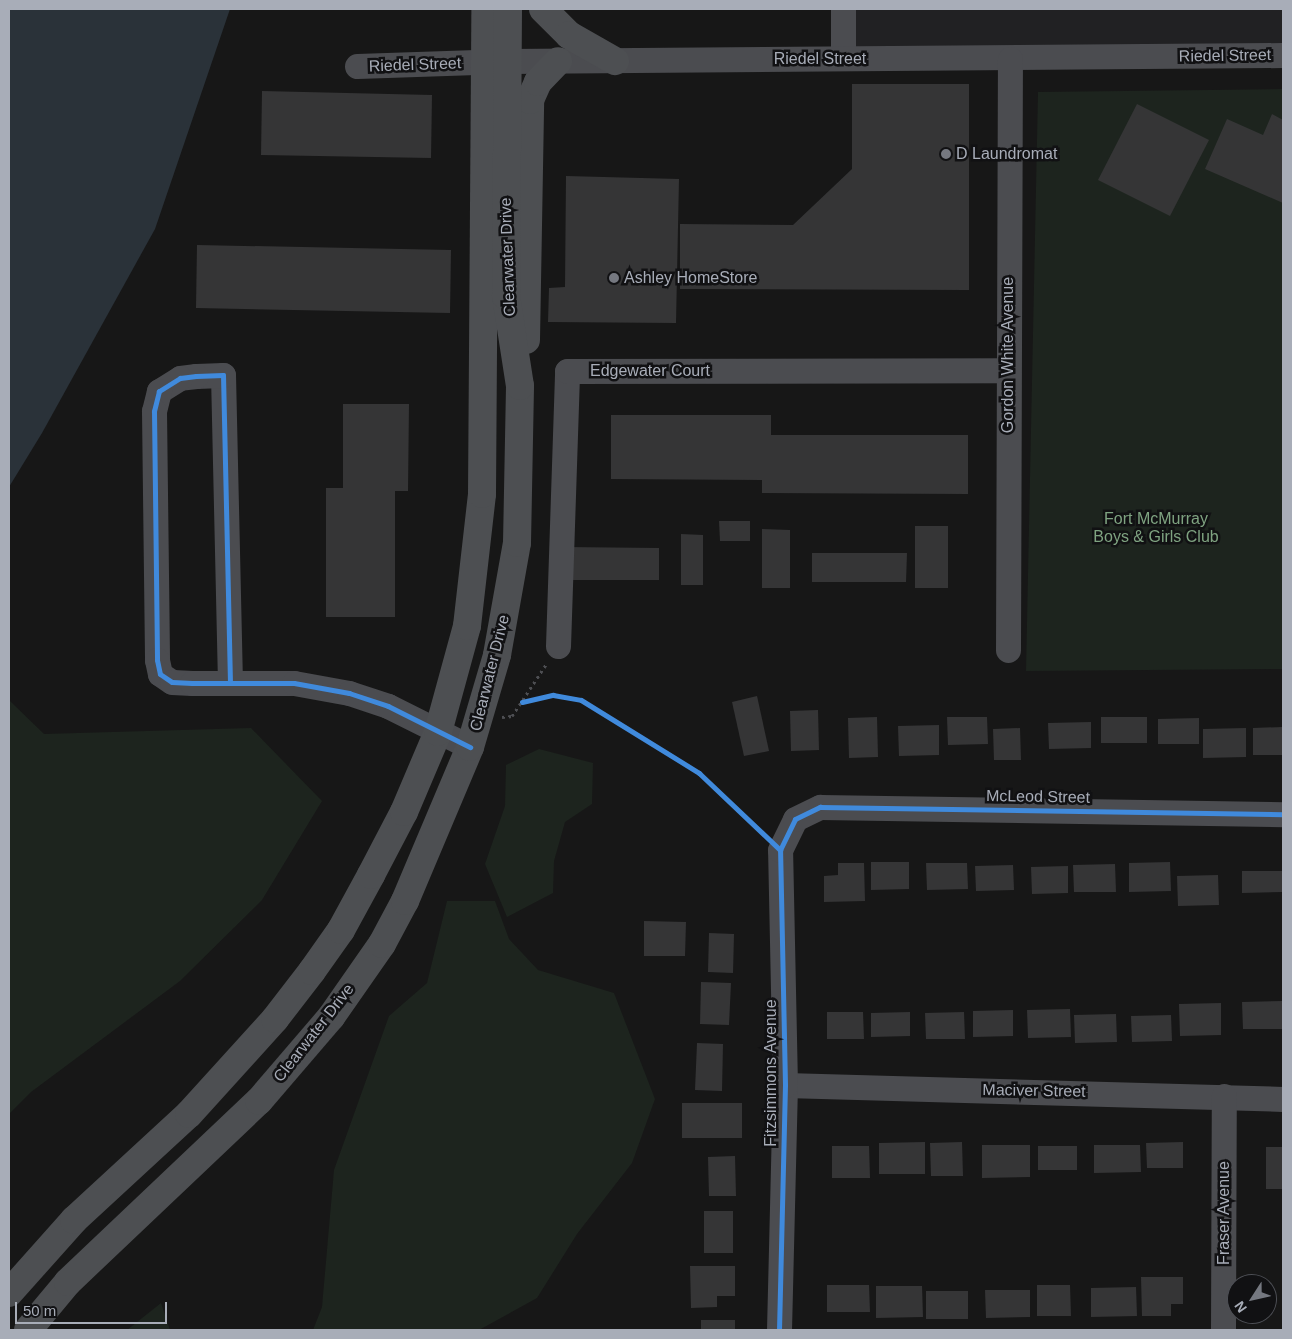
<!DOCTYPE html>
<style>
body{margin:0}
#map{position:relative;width:1292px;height:1339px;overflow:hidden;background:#171717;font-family:Arial,sans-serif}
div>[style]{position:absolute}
.built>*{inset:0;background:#212123}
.green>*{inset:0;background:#1d241e}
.water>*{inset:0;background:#2a3239}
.building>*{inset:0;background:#353536}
.path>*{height:3px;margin-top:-1.5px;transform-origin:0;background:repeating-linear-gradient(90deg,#4d4e52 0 2.5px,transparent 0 6.5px)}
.minor>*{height:25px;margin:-12.5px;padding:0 12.5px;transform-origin:12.5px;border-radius:12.5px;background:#4b4c50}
.major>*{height:28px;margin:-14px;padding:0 14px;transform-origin:14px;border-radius:14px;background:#4d4f52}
.cycleway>*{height:5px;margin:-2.5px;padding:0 2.5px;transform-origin:2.5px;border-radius:2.5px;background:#408adc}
.dots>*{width:14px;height:14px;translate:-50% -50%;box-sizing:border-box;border:2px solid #111113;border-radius:50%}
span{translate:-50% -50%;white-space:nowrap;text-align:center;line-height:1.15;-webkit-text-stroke:5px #111113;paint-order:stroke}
.street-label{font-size:16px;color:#a8adb8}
.poi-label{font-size:16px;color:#a8adb8}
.left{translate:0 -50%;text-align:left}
.park-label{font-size:16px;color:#7fa381}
.frame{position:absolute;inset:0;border:10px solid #a8adb8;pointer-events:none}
.north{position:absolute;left:1227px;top:1274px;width:50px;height:50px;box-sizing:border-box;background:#111113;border:1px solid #4d4f55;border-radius:50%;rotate:235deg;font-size:14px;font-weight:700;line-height:20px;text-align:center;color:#a8adb8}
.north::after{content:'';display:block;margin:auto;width:18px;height:22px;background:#757880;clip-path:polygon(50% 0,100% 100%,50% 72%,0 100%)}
.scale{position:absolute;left:15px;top:1302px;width:152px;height:22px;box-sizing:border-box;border:2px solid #a8adb8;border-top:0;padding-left:6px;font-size:15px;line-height:18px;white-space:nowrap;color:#a8adb8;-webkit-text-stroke:4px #111113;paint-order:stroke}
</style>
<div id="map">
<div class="built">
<div style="clip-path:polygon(843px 9px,1283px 9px,1283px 54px,843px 58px)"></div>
</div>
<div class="green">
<div style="clip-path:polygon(1283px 89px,1283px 669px,1026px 671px,1038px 92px)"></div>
<div style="clip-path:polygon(9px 700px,44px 734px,251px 728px,322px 801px,262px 900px,180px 981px,31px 1092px,9px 1114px)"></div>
<div style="clip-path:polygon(539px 749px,593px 763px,592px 804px,565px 822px,554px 861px,553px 893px,507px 917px,485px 864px,505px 806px,506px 765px)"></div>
<div style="clip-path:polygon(447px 901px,495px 901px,509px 939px,538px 970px,614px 993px,655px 1099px,632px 1163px,577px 1234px,537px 1298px,479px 1330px,313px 1330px,322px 1307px,334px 1170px,389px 1016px,427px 983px)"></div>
<div style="clip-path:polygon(161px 1303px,170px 1330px,127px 1330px)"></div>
</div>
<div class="water">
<div style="clip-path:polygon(9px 9px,230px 9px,155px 229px,42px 433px,9px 487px)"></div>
</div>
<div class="building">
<div style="clip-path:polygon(852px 84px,969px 84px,969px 290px,680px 289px,680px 224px,793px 225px,852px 169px)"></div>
<div style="clip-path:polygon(262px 91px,432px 95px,431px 158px,261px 155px)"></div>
<div style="clip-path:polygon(1137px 104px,1209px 140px,1170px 216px,1098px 180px)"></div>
<div style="clip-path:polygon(1272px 114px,1283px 120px,1283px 203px,1205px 169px,1227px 119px,1263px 135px)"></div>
<div style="clip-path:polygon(566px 176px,679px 179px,676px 323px,548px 322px,549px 288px,565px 287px)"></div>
<div style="clip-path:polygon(197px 245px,451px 250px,450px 313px,196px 308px)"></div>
<div style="clip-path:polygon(343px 404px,409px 404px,408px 491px,395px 491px,395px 617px,326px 617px,326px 488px,343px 488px)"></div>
<div style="clip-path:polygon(611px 415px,771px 415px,771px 435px,968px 435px,968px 494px,762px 493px,762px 480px,611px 479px)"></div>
<div style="clip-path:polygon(719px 521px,750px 521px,750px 541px,720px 541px)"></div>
<div style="clip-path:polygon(915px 526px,948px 526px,948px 588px,915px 588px)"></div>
<div style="clip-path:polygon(762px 529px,790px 530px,790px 588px,762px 588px)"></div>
<div style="clip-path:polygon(681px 534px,703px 535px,703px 585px,681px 585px)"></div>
<div style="clip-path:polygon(564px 547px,659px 548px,659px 580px,564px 580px)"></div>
<div style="clip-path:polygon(812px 553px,907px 553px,906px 582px,812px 582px)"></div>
<div style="clip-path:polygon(757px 696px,769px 751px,744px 756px,732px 702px)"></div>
<div style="clip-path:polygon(818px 710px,819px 750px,791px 751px,790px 711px)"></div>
<div style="clip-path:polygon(877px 717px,878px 757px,849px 758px,848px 718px)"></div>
<div style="clip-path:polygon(947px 717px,987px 717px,988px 744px,948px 745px)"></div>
<div style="clip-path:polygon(1101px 717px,1147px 717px,1147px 743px,1101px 743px)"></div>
<div style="clip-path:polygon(1199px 718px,1199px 744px,1158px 744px,1158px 719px)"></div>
<div style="clip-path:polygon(1091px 722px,1091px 748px,1049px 749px,1048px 723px)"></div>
<div style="clip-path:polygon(939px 725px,939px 755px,899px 756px,898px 726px)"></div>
<div style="clip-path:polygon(1283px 727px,1283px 755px,1253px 755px,1253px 728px)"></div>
<div style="clip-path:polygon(1020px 728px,1021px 760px,994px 760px,993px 729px)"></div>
<div style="clip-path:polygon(1246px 728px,1246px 757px,1203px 758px,1203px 729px)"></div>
<div style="clip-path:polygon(871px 862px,909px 862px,909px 889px,871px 890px)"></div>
<div style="clip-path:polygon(1170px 862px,1171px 891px,1129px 892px,1129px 863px)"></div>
<div style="clip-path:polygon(838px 863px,864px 863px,865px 901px,824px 902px,824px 876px,838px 875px)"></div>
<div style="clip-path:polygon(926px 863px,967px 863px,968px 889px,927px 890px)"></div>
<div style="clip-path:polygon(1115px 864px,1116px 892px,1074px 892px,1073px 865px)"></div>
<div style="clip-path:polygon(1013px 865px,1014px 890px,976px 891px,975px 866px)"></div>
<div style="clip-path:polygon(1068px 866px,1068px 893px,1032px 894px,1031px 867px)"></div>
<div style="clip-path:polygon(1242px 871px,1283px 871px,1283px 892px,1242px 893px)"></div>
<div style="clip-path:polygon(1218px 875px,1219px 905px,1178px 906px,1177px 876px)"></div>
<div style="clip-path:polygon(644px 921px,686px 922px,685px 956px,644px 956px)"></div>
<div style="clip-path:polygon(709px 933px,734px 934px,733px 973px,708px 972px)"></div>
<div style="clip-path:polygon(701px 982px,731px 983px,729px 1025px,700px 1024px)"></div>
<div style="clip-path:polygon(1283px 1001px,1283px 1029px,1243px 1029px,1242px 1002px)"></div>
<div style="clip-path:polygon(1221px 1003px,1221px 1035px,1180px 1036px,1179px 1004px)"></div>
<div style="clip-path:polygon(1070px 1009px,1071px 1037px,1028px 1038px,1027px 1010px)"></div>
<div style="clip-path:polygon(1013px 1010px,1013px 1036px,973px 1037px,973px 1011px)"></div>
<div style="clip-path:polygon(827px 1012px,863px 1012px,864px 1039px,827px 1039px)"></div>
<div style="clip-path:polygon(910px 1012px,910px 1036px,871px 1037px,871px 1013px)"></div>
<div style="clip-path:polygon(964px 1012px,965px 1039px,926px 1039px,925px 1013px)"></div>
<div style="clip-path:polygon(1116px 1014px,1117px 1042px,1075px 1043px,1074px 1015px)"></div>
<div style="clip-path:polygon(1171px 1015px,1172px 1041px,1132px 1042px,1131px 1016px)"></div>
<div style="clip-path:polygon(697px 1043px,723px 1044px,722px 1091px,695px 1090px)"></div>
<div style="clip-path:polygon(682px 1103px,742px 1103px,742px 1138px,682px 1138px)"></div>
<div style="clip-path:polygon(925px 1142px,925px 1174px,879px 1174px,879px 1143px)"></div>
<div style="clip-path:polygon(962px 1142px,963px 1176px,931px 1176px,930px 1143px)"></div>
<div style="clip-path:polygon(1183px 1142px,1183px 1168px,1147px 1168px,1146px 1143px)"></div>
<div style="clip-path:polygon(982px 1145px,1030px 1145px,1030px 1177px,982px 1178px)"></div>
<div style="clip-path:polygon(1094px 1145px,1140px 1145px,1141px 1172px,1094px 1173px)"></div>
<div style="clip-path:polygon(832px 1146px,869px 1146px,870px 1178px,832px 1178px)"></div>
<div style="clip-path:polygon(1038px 1146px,1077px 1146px,1077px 1170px,1038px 1170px)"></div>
<div style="clip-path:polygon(1266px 1147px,1283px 1147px,1283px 1189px,1266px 1189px)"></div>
<div style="clip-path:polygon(735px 1156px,736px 1196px,709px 1196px,708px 1157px)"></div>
<div style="clip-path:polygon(704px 1211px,733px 1211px,733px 1253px,704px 1253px)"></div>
<div style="clip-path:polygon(690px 1266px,735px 1266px,735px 1296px,717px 1296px,717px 1307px,691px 1308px)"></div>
<div style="clip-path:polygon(1141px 1277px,1183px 1277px,1183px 1304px,1171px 1304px,1171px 1316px,1142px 1316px)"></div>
<div style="clip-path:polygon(827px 1285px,869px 1285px,870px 1312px,827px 1312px)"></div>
<div style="clip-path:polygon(1037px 1285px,1070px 1285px,1071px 1316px,1037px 1316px)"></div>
<div style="clip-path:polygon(876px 1286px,922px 1286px,923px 1317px,876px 1318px)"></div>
<div style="clip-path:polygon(1136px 1287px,1137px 1316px,1091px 1317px,1091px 1288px)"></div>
<div style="clip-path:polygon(985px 1290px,1030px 1290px,1030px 1317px,986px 1318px)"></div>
<div style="clip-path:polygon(926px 1291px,968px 1291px,968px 1319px,926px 1319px)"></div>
<div style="clip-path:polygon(701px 1320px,735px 1320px,735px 1330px,701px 1330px)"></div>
</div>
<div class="path">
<div style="left:502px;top:717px;width:10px;rotate:-6deg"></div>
<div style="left:512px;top:716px;width:64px;rotate:-56.6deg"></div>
</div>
<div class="minor">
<div style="left:843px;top:9px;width:49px;rotate:90deg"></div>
<div style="left:357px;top:66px;width:149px;rotate:-1.9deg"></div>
<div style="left:506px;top:61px;width:777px;rotate:-0.44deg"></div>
<div style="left:558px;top:646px;width:275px;rotate:-88.1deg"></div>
<div style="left:567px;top:371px;width:441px;rotate:-0.1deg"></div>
<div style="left:1008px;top:650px;width:591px;rotate:-89.81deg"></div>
<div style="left:230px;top:683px;width:308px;rotate:-91.3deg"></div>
<div style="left:223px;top:375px;width:27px;rotate:178deg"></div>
<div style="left:196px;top:376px;width:16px;rotate:173deg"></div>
<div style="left:180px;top:378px;width:25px;rotate:148deg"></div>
<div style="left:159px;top:391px;width:21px;rotate:104deg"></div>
<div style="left:154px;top:411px;width:249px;rotate:89.3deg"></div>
<div style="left:157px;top:660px;width:14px;rotate:78deg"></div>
<div style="left:160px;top:674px;width:14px;rotate:34deg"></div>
<div style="left:172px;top:682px;width:20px;rotate:3deg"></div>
<div style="left:192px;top:683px;width:102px"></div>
<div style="left:294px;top:683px;width:56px;rotate:10.3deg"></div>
<div style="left:349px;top:693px;width:41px;rotate:18.4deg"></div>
<div style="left:388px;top:706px;width:92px;rotate:26.6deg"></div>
<div style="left:785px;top:1085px;width:498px;rotate:1.6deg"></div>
<div style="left:779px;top:1330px;width:245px;rotate:-88.6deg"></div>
<div style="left:785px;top:1085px;width:235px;rotate:-91.2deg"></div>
<div style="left:780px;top:850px;width:34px;rotate:-64deg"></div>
<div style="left:795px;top:819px;width:28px;rotate:-26deg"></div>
<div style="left:820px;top:807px;width:463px;rotate:0.9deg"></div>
<div style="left:1223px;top:1330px;width:234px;rotate:-89.8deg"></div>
</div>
<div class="major">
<div style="left:543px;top:9px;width:37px;rotate:45deg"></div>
<div style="left:569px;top:35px;width:53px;rotate:29.5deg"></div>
<div style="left:526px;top:340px;width:240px;rotate:-89deg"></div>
<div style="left:530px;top:100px;width:20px;rotate:-66deg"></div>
<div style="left:538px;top:82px;width:29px;rotate:-46deg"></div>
<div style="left:9px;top:1293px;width:98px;rotate:-48.3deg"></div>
<div style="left:74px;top:1220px;width:156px;rotate:-42.7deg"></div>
<div style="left:189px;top:1114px;width:128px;rotate:-47.8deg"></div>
<div style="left:275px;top:1019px;width:61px;rotate:-52.4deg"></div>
<div style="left:312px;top:971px;width:50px;rotate:-54.7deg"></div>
<div style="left:341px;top:930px;width:63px;rotate:-61.4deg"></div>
<div style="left:371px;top:875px;width:71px;rotate:-62.4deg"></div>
<div style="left:404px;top:812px;width:87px;rotate:-67deg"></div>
<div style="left:438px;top:732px;width:110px;rotate:-74.7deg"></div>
<div style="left:467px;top:626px;width:133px;rotate:-83.5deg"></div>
<div style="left:482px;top:494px;width:485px;rotate:-89.6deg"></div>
<div style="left:28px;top:1330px;width:62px;rotate:-50.2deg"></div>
<div style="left:68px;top:1282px;width:263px;rotate:-43.5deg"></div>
<div style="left:259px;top:1101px;width:111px;rotate:-49.4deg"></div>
<div style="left:331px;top:1017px;width:89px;rotate:-55.1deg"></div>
<div style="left:382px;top:944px;width:49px;rotate:-61.9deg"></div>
<div style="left:405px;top:901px;width:167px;rotate:-67.1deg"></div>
<div style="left:470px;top:747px;width:96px;rotate:-73.6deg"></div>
<div style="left:497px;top:655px;width:114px;rotate:-79.9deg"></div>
<div style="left:517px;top:543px;width:157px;rotate:-88.9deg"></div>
<div style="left:520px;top:386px;width:91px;rotate:-98.8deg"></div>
<div style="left:506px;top:296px;width:287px;rotate:-89.6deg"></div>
</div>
<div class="cycleway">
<div style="left:230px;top:683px;width:308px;rotate:-91.3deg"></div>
<div style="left:223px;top:375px;width:27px;rotate:178deg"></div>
<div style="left:196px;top:376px;width:16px;rotate:173deg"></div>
<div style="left:180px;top:378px;width:25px;rotate:148deg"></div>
<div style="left:159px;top:391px;width:21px;rotate:104deg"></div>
<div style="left:154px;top:411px;width:249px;rotate:89.3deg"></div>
<div style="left:157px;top:660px;width:14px;rotate:78deg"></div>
<div style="left:160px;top:674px;width:14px;rotate:34deg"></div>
<div style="left:172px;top:682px;width:20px;rotate:3deg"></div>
<div style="left:192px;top:683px;width:102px"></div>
<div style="left:294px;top:683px;width:56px;rotate:10.3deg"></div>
<div style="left:349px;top:693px;width:41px;rotate:18.4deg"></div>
<div style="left:388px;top:706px;width:92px;rotate:26.6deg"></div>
<div style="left:522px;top:702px;width:32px;rotate:-13deg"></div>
<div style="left:553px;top:695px;width:28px;rotate:10deg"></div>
<div style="left:581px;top:700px;width:139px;rotate:31.7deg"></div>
<div style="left:699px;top:773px;width:112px;rotate:43.5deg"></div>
<div style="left:779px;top:1330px;width:245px;rotate:-88.6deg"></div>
<div style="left:785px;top:1085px;width:235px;rotate:-91.2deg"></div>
<div style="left:780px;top:850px;width:34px;rotate:-64deg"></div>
<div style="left:795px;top:819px;width:28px;rotate:-26deg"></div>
<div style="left:820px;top:807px;width:463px;rotate:0.9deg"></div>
</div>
<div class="dots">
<div style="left:946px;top:154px;background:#757880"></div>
<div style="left:614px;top:278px;background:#757880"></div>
</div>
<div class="street-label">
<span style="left:1225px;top:56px;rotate:-1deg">Riedel Street</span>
<span style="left:820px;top:59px">Riedel Street</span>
<span style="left:415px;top:65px;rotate:-2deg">Riedel Street</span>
<span style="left:508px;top:257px;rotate:-92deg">Clearwater Drive</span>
<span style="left:1008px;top:355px;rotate:-90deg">Gordon White Avenue</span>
<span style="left:650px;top:371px">Edgewater Court</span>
<span style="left:490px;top:673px;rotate:-76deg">Clearwater Drive</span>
<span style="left:1038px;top:797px;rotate:1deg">McLeod Street</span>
<span style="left:314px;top:1033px;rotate:-52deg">Clearwater Drive</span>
<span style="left:771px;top:1073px;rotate:-90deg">Fitzsimmons Avenue</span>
<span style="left:1034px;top:1091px;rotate:1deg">Maciver Street</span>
<span style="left:1224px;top:1213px;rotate:-90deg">Fraser Avenue</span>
</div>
<div class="poi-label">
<span class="left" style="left:956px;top:154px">D Laundromat</span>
<span class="left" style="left:624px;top:278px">Ashley HomeStore</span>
</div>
<div class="park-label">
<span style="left:1156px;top:528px">Fort McMurray<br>Boys &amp; Girls Club</span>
</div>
<div class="frame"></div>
<div class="north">N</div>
<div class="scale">50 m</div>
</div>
